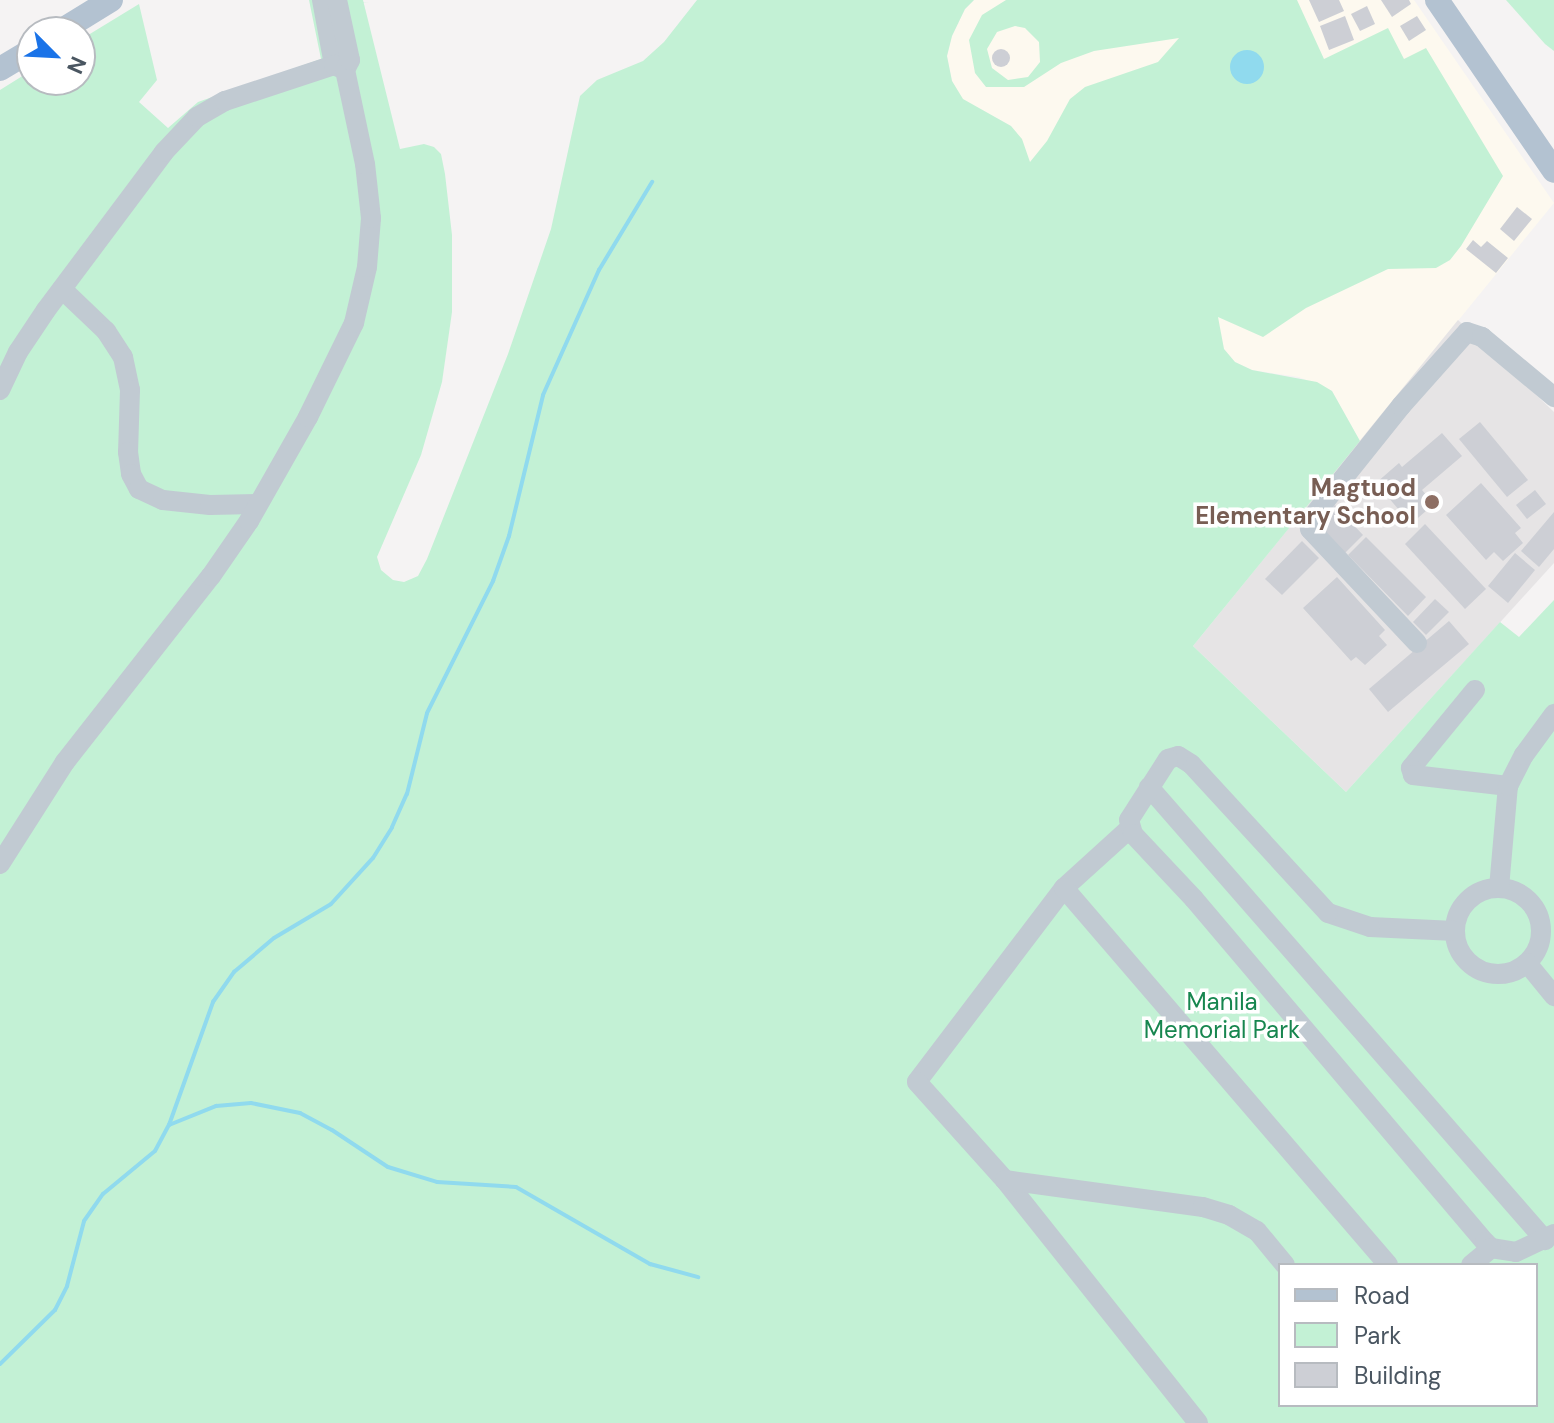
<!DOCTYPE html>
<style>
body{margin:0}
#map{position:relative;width:1554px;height:1423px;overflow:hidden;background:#f5f3f3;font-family:"DM Sans",sans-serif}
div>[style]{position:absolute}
.commercial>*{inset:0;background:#fdf9ef}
.education>*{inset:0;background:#e6e4e5}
.green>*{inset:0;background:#c3f1d5}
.water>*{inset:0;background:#90daee}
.round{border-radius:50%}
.stream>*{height:4px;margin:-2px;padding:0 2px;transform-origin:2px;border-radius:2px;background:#90daee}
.building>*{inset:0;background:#cdcfd5}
.minor>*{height:20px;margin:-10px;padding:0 10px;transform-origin:10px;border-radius:10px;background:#c1cad2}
.minor>.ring{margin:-10px;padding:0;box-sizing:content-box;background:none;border:20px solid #c1cad2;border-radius:50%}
.major>*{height:24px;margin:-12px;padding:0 12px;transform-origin:12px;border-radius:12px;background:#b3c2d1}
.dots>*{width:22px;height:22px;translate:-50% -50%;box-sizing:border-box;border:4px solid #fff;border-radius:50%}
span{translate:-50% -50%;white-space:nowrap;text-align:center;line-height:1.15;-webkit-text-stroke:7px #fff;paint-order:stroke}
.education-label{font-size:24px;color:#785e54;font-weight:700}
.right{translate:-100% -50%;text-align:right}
.park-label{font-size:24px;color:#17864f}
.legend{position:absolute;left:1278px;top:1263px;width:260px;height:144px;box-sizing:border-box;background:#fff;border:2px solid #b7bbc0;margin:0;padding:10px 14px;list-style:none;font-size:24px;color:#4a5661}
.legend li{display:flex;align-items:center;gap:16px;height:40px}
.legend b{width:40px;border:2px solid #b7bbc0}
.north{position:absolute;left:16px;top:16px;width:80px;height:80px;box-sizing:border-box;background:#fff;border:2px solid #b7bbc0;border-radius:50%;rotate:114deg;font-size:22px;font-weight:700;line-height:32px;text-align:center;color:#4a5661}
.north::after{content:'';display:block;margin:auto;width:28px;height:36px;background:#1a73e8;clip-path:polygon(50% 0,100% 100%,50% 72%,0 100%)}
</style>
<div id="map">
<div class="commercial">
<div style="clip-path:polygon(974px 0,1414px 0,1554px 203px,1360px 441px,1332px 391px,1299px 377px,1252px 370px,1235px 362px,1224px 349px,1220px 332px,1073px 272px,1011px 126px,962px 99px,952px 81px,947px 56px,952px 36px,965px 9px)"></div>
</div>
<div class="education">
<div style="clip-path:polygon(1458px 320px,1554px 412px,1554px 563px,1346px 792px,1193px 646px)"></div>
</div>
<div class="green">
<div style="clip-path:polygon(evenodd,309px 0,363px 0,400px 149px,424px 144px,434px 147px,441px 154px,445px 174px,452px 235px,452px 312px,442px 382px,421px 455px,377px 557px,381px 570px,393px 580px,404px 582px,418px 576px,427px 559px,508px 354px,551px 229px,580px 96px,597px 80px,643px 61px,664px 42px,697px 0,974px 0,965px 9px,952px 36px,947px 56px,952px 81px,963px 99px,1011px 126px,1022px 139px,1030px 162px,1047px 141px,1070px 99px,1085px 87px,1158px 62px,1179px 38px,1094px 51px,1061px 63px,1024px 87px,986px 87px,975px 73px,969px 40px,982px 15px,1006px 0,1297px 0,1324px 59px,1388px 28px,1404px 59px,1426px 48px,1503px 176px,1461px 246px,1450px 260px,1436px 268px,1388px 269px,1306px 308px,1263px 337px,1218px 317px,1224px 349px,1235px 362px,1252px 370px,1317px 382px,1332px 391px,1360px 441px,1193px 646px,1346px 792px,1500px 622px,1519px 637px,1554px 600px,1554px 1423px,0 1423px,0 90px,32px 70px,32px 80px,80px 80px,80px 40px,139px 4px,157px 80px,139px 102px,168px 128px,198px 102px,321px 59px,309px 0,1015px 26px,1025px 28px,1039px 42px,1040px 62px,1028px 77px,1008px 80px,992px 68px,987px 49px,997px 32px,1015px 26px,309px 0,1280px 1265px,1536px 1265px,1536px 1405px,1280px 1405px,1280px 1265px)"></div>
<div style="clip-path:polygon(1506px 0,1554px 0,1554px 51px,1545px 44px)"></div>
</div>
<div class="water">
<div class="round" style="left:1230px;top:50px;width:34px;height:34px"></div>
</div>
<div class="stream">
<div style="left:169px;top:1125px;width:51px;rotate:-22deg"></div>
<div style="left:216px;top:1106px;width:35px;rotate:-5deg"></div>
<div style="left:251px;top:1103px;width:50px;rotate:11.5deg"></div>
<div style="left:300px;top:1113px;width:36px;rotate:28deg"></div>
<div style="left:332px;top:1130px;width:67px;rotate:33.5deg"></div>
<div style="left:388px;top:1167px;width:51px;rotate:17deg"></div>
<div style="left:437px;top:1182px;width:79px;rotate:3.6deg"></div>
<div style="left:516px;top:1187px;width:155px;rotate:29.9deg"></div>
<div style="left:650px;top:1264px;width:50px;rotate:15.2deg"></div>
<div style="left:0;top:1364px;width:77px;rotate:-44.5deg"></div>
<div style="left:55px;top:1310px;width:27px;rotate:-63deg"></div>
<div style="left:67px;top:1286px;width:67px;rotate:-75.3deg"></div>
<div style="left:84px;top:1221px;width:33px;rotate:-55deg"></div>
<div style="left:103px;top:1194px;width:67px;rotate:-39.6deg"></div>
<div style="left:155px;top:1151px;width:30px;rotate:-62deg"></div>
<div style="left:169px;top:1125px;width:131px;rotate:-70.3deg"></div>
<div style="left:213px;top:1002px;width:37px;rotate:-55deg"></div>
<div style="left:234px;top:972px;width:52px;rotate:-40.4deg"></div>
<div style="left:274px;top:938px;width:66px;rotate:-30.8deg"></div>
<div style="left:331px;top:904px;width:62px;rotate:-47.6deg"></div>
<div style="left:373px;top:858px;width:36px;rotate:-58deg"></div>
<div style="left:392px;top:827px;width:36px;rotate:-66deg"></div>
<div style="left:407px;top:794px;width:83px;rotate:-76.1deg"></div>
<div style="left:427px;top:713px;width:148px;rotate:-63.4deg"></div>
<div style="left:493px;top:581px;width:48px;rotate:-70.4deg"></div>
<div style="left:509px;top:536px;width:145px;rotate:-76.4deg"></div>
<div style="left:543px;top:395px;width:137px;rotate:-65.9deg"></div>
<div style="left:599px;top:270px;width:103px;rotate:-58.9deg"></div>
</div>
<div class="building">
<div style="clip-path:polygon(1309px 0,1339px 0,1344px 11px,1319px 22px)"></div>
<div style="clip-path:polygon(1381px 0,1409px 0,1411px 4px,1392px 17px)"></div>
<div style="clip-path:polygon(1367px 6px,1375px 24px,1360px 31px,1351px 14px)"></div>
<div style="clip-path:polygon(1345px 16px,1354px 40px,1329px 50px,1320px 26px)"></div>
<div style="clip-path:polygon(1417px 16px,1426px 30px,1409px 41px,1400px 26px)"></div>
<div class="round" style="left:992px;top:49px;width:18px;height:18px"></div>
<div style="clip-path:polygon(1517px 207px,1532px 219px,1514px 241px,1500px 229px)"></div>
<div style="clip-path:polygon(1473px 240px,1481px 247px,1487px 241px,1508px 258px,1496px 273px,1466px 249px)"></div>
<div style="clip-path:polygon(1480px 422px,1528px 480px,1507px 497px,1459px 439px)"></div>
<div style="clip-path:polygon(1442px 433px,1462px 456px,1422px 490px,1434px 504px,1411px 524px,1376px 483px,1399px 463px,1402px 467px)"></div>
<div style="clip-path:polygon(1481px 483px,1521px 528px,1515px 533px,1523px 543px,1503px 561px,1494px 552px,1486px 560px,1446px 515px)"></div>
<div style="clip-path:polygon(1535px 490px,1546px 504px,1527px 519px,1516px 505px)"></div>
<div style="clip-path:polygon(1335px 505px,1363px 535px,1345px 553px,1316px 522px)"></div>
<div style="clip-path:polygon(1554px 512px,1554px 549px,1539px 567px,1521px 551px)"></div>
<div style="clip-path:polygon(1425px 524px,1486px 589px,1465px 609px,1405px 544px)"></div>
<div style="clip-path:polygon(1366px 537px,1426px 597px,1408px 616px,1348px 555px)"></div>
<div style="clip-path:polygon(1302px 541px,1319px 558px,1282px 595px,1265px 579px)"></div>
<div style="clip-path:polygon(1515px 553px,1535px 570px,1508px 603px,1488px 586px)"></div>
<div style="clip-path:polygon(1337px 577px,1385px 630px,1379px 636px,1387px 645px,1365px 665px,1356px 657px,1351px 661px,1303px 608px)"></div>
<div style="clip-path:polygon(1435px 599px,1449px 612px,1426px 635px,1413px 622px)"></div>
<div style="clip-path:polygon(1449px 621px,1469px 644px,1388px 712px,1369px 689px)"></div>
</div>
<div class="minor">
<div style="left:322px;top:0;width:66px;rotate:79.5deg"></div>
<div style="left:62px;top:289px;width:61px;rotate:43.7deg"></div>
<div style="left:106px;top:331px;width:31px;rotate:57deg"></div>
<div style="left:123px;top:357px;width:34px;rotate:78deg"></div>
<div style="left:130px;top:390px;width:62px;rotate:91.8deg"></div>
<div style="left:128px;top:452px;width:22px;rotate:82deg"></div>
<div style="left:131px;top:474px;width:17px;rotate:62deg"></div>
<div style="left:139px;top:489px;width:26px;rotate:25deg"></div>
<div style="left:163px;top:500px;width:47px;rotate:6.1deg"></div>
<div style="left:210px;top:505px;width:48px;rotate:-1.2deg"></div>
<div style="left:0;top:390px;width:42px;rotate:-64.7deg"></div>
<div style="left:18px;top:352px;width:50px;rotate:-56.3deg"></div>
<div style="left:46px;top:310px;width:197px;rotate:-53.2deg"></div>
<div style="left:164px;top:152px;width:48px;rotate:-46.7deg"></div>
<div style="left:197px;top:117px;width:32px;rotate:-30deg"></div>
<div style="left:225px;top:101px;width:115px;rotate:-18.3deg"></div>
<div style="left:334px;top:65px;width:12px;rotate:24deg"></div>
<div style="left:1417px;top:643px;width:156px;rotate:-133.2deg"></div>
<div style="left:1310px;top:529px;width:8px;rotate:-97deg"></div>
<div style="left:1309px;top:521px;width:147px;rotate:-51.3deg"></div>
<div style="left:1401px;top:406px;width:99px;rotate:-48.3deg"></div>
<div style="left:1467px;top:332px;width:16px;rotate:18deg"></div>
<div style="left:1482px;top:337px;width:94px;rotate:39.8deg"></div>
<div style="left:1475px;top:690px;width:101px;rotate:129.4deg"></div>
<div style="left:1411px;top:768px;width:7px;rotate:74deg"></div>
<div style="left:1413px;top:775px;width:96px;rotate:6.6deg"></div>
<div style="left:1149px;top:787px;width:602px;rotate:48.84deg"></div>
<div style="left:1129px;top:829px;width:88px;rotate:137.8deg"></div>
<div style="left:1064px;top:888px;width:243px;rotate:127.2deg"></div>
<div style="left:917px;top:1082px;width:132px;rotate:48.1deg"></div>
<div style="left:1005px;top:1180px;width:310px;rotate:51.5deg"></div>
<div style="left:0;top:864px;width:121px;rotate:-57.5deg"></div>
<div style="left:65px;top:762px;width:236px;rotate:-51.9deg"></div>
<div style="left:211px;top:576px;width:67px;rotate:-55.4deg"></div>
<div style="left:249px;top:521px;width:120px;rotate:-60.4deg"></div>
<div style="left:308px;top:417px;width:105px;rotate:-63.9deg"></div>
<div style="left:354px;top:323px;width:57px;rotate:-76.9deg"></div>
<div style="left:367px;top:267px;width:49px;rotate:-85.3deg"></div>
<div style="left:371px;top:218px;width:54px;rotate:-96.3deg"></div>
<div style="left:365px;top:164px;width:96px;rotate:-102deg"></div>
<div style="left:345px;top:70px;width:11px;rotate:-63deg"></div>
<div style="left:350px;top:60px;width:61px;rotate:-102.2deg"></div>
<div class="ring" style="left:1455px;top:888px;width:66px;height:66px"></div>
<div style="left:1064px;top:888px;width:497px;rotate:49.3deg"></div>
<div style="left:1499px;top:888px;width:102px;rotate:-85deg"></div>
<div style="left:1508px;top:786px;width:35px;rotate:-63deg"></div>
<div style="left:1524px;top:755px;width:51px;rotate:-53.8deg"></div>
<div style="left:1455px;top:931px;width:85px;rotate:-177.3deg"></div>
<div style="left:1370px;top:927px;width:44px;rotate:-161.6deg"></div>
<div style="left:1328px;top:913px;width:202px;rotate:-132.6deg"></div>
<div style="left:1191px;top:764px;width:15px;rotate:-148deg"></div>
<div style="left:1178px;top:756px;width:10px;rotate:163deg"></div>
<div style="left:1168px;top:759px;width:72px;rotate:122.6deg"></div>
<div style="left:1129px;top:820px;width:15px;rotate:74deg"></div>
<div style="left:1133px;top:834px;width:89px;rotate:46.8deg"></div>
<div style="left:1194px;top:899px;width:450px;rotate:49.7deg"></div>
<div style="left:1485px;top:1242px;width:8px;rotate:45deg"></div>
<div style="left:1491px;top:1248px;width:25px;rotate:9deg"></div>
<div style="left:1516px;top:1252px;width:42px;rotate:-25.3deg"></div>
<div style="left:1527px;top:963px;width:43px;rotate:50.7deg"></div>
<div style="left:1005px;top:1180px;width:200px;rotate:7.8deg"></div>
<div style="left:1203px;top:1207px;width:27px;rotate:17deg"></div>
<div style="left:1229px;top:1215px;width:32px;rotate:30deg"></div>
<div style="left:1257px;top:1231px;width:44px;rotate:50.5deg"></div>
<div style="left:1471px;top:1265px;width:26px;rotate:-40deg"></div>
</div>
<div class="major">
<div style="left:1437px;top:0;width:207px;rotate:55.6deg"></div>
<div style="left:59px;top:32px;width:61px;rotate:-31.6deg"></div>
<div style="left:0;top:69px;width:37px;rotate:-31deg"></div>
</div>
<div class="dots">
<div style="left:1432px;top:502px;background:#8d6e63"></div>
</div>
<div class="education-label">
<span class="right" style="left:1416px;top:502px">Magtuod<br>Elementary School</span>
</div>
<div class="park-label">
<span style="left:1222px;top:1016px">Manila<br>Memorial Park</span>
</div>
<ul class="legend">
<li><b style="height:10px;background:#b3c2d1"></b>Road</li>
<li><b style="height:22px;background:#c3f1d5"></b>Park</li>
<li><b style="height:22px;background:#cdcfd5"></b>Building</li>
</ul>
<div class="north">N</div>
</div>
